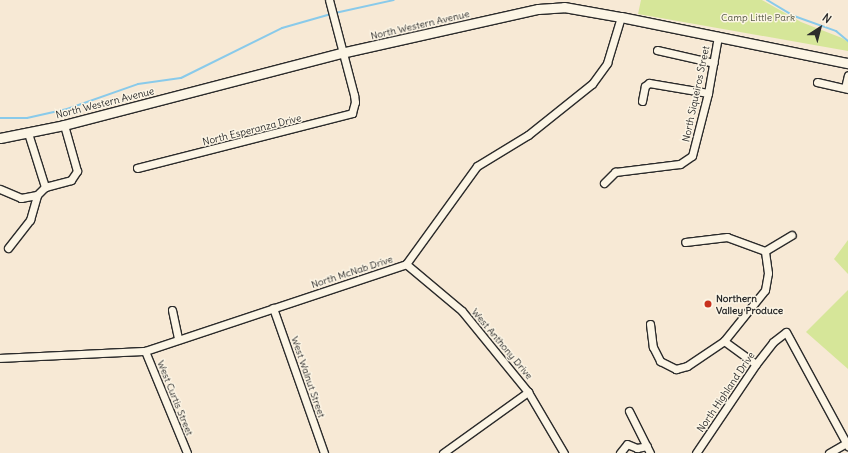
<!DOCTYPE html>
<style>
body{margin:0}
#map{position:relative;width:848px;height:453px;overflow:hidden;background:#f7e9d5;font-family:Delius,sans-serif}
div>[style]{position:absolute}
.green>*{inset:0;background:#d6e699}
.stream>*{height:2px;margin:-1px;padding:0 1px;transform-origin:1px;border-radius:1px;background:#89caea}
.roads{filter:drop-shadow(1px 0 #2b2b2b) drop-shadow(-1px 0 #2b2b2b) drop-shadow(0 1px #2b2b2b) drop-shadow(0 -1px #2b2b2b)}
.street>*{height:7px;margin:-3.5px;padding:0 3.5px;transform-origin:3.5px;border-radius:3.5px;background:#fcf5e5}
.secondary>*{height:9px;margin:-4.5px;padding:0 4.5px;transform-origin:4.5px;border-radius:4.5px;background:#fcf5e5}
.dots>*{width:11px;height:11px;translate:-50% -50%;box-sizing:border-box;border:2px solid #fcf5e5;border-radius:50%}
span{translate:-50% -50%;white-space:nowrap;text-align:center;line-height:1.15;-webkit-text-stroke:3px #fcf5e5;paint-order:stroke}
.park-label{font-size:10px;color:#565a46}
.street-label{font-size:10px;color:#2b2b2b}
.poi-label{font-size:10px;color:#2b2b2b;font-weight:700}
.left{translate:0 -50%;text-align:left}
.north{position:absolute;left:800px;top:8px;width:40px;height:40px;-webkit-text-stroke:3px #fcf5e5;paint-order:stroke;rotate:36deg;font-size:11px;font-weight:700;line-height:16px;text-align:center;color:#2b2b2b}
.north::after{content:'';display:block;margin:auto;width:14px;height:18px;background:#2b2b2b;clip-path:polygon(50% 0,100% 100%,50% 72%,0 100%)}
</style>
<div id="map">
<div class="green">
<div style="clip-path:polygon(641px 0,762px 0,801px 22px,842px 38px,848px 42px,848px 51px,638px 14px)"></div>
<div style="clip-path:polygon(848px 240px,848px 274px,834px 259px)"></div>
<div style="clip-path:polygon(848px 290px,848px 369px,806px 332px)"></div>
</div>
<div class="stream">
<div style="left:767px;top:0;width:31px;rotate:31deg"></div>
<div style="left:794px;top:16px;width:45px;rotate:19.7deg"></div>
<div style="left:836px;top:31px;width:16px;rotate:40deg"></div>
<div style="left:335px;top:13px;width:60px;rotate:-12.4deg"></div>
<div style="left:0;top:118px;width:27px"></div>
<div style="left:27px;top:118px;width:41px;rotate:-12.7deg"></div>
<div style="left:67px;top:109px;width:75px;rotate:-19.4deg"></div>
<div style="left:138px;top:84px;width:43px;rotate:-7.9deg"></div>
<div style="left:181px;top:78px;width:113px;rotate:-26.3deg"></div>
<div style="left:282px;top:28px;width:51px;rotate:-15.9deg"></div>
</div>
<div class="roads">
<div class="street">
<div style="left:657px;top:50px;width:58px;rotate:12.8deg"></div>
<div style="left:817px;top:82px;width:32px;rotate:13deg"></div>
<div style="left:845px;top:88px;width:13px;rotate:-77deg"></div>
<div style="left:642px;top:101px;width:15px;rotate:-79deg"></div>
<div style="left:645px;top:86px;width:5px;rotate:-37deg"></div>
<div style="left:649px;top:83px;width:60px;rotate:9.6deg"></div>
<div style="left:28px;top:133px;width:57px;rotate:72.5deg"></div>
<div style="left:45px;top:187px;width:27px;rotate:-15deg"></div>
<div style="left:71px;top:180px;width:11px;rotate:-56deg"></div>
<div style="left:77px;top:171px;width:48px;rotate:-105.8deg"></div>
<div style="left:137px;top:168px;width:222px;rotate:-14.3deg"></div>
<div style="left:352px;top:113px;width:11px;rotate:-75deg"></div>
<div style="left:355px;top:102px;width:7px;rotate:-98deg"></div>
<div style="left:354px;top:95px;width:98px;rotate:-104.7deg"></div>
<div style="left:604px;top:183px;width:16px;rotate:-45deg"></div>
<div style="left:615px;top:172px;width:65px;rotate:-7deg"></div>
<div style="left:680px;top:164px;width:14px;rotate:-34deg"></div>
<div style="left:692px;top:156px;width:65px;rotate:-75.7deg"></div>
<div style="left:708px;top:93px;width:58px;rotate:-80deg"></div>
<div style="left:0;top:189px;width:23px;rotate:23deg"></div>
<div style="left:21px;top:198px;width:16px;rotate:-11deg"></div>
<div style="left:37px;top:195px;width:11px;rotate:-45deg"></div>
<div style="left:8px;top:248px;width:36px;rotate:-52deg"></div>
<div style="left:30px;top:220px;width:26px;rotate:-74deg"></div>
<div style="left:765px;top:251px;width:31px;rotate:-31deg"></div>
<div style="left:406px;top:264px;width:73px;rotate:40deg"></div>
<div style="left:462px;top:311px;width:104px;rotate:50.8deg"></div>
<div style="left:528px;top:392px;width:71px;rotate:59.5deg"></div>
<div style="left:273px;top:308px;width:154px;rotate:70.6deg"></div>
<div style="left:172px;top:310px;width:30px;rotate:78deg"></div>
<div style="left:650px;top:324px;width:23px;rotate:83deg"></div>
<div style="left:653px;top:347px;width:16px;rotate:63deg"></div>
<div style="left:660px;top:361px;width:18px;rotate:27deg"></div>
<div style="left:676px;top:369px;width:11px;rotate:-15deg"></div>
<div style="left:687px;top:366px;width:45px;rotate:-34deg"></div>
<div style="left:724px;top:341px;width:65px;rotate:-51.2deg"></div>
<div style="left:765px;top:290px;width:17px;rotate:-80deg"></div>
<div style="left:768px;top:273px;width:22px;rotate:-98deg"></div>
<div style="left:765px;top:251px;width:40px;rotate:-159.8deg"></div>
<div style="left:727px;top:237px;width:42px;rotate:173.2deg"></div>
<div style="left:724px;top:341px;width:39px;rotate:36deg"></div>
<div style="left:145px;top:351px;width:110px;rotate:67.6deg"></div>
<div style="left:0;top:358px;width:145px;rotate:-2.8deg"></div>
<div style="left:145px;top:351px;width:275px;rotate:-18.4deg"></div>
<div style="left:406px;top:264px;width:121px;rotate:-54.1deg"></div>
<div style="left:477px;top:166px;width:60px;rotate:-31.3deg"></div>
<div style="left:528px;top:135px;width:82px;rotate:-38.6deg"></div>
<div style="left:592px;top:84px;width:26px;rotate:-54deg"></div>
<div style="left:607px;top:63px;width:48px;rotate:-73.1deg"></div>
<div style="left:629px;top:411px;width:47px;rotate:63.4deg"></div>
<div style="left:443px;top:453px;width:105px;rotate:-35.7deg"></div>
<div style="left:620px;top:453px;width:11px;rotate:-52deg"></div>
<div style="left:627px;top:444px;width:11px;rotate:22deg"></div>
<div style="left:637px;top:448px;width:10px;rotate:-11deg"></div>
<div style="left:696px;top:453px;width:107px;rotate:-56deg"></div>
<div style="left:756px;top:364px;width:28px;rotate:-52deg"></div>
<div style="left:773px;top:342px;width:16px;rotate:-38deg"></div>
<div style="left:786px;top:332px;width:130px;rotate:61.5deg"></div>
<div style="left:829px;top:453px;width:20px;rotate:-30deg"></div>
</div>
<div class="secondary">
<div style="left:0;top:138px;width:65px;rotate:-11.5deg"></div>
<div style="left:64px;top:125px;width:286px;rotate:-14.6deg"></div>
<div style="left:341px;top:53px;width:202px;rotate:-12.6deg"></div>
<div style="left:538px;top:9px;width:26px;rotate:-4deg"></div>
<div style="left:564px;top:7px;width:58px;rotate:10deg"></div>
<div style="left:621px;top:17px;width:232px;rotate:11.5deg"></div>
</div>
</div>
<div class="dots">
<div style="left:708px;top:304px;background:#c8321e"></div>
</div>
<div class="park-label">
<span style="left:758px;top:18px">Camp Little Park</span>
</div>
<div class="street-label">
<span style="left:420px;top:25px;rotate:-13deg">North Western Avenue</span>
<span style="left:696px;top:94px;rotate:-78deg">North Siqueiros Street</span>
<span style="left:105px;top:103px;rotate:-14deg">North Western Avenue</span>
<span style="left:252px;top:130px;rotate:-14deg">North Esperanza Drive</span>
<span style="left:352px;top:272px;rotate:-18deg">North McNab Drive</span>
<span style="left:502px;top:344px;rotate:50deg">West Anthony Drive</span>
<span style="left:308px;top:377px;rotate:71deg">West Walnut Street</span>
<span style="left:726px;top:392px;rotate:-56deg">North Highland Drive</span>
<span style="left:175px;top:398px;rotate:68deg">West Curtis Street</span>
</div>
<div class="poi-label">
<span class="left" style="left:716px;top:304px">Northern<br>Valley Produce</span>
</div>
<div class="north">N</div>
</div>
